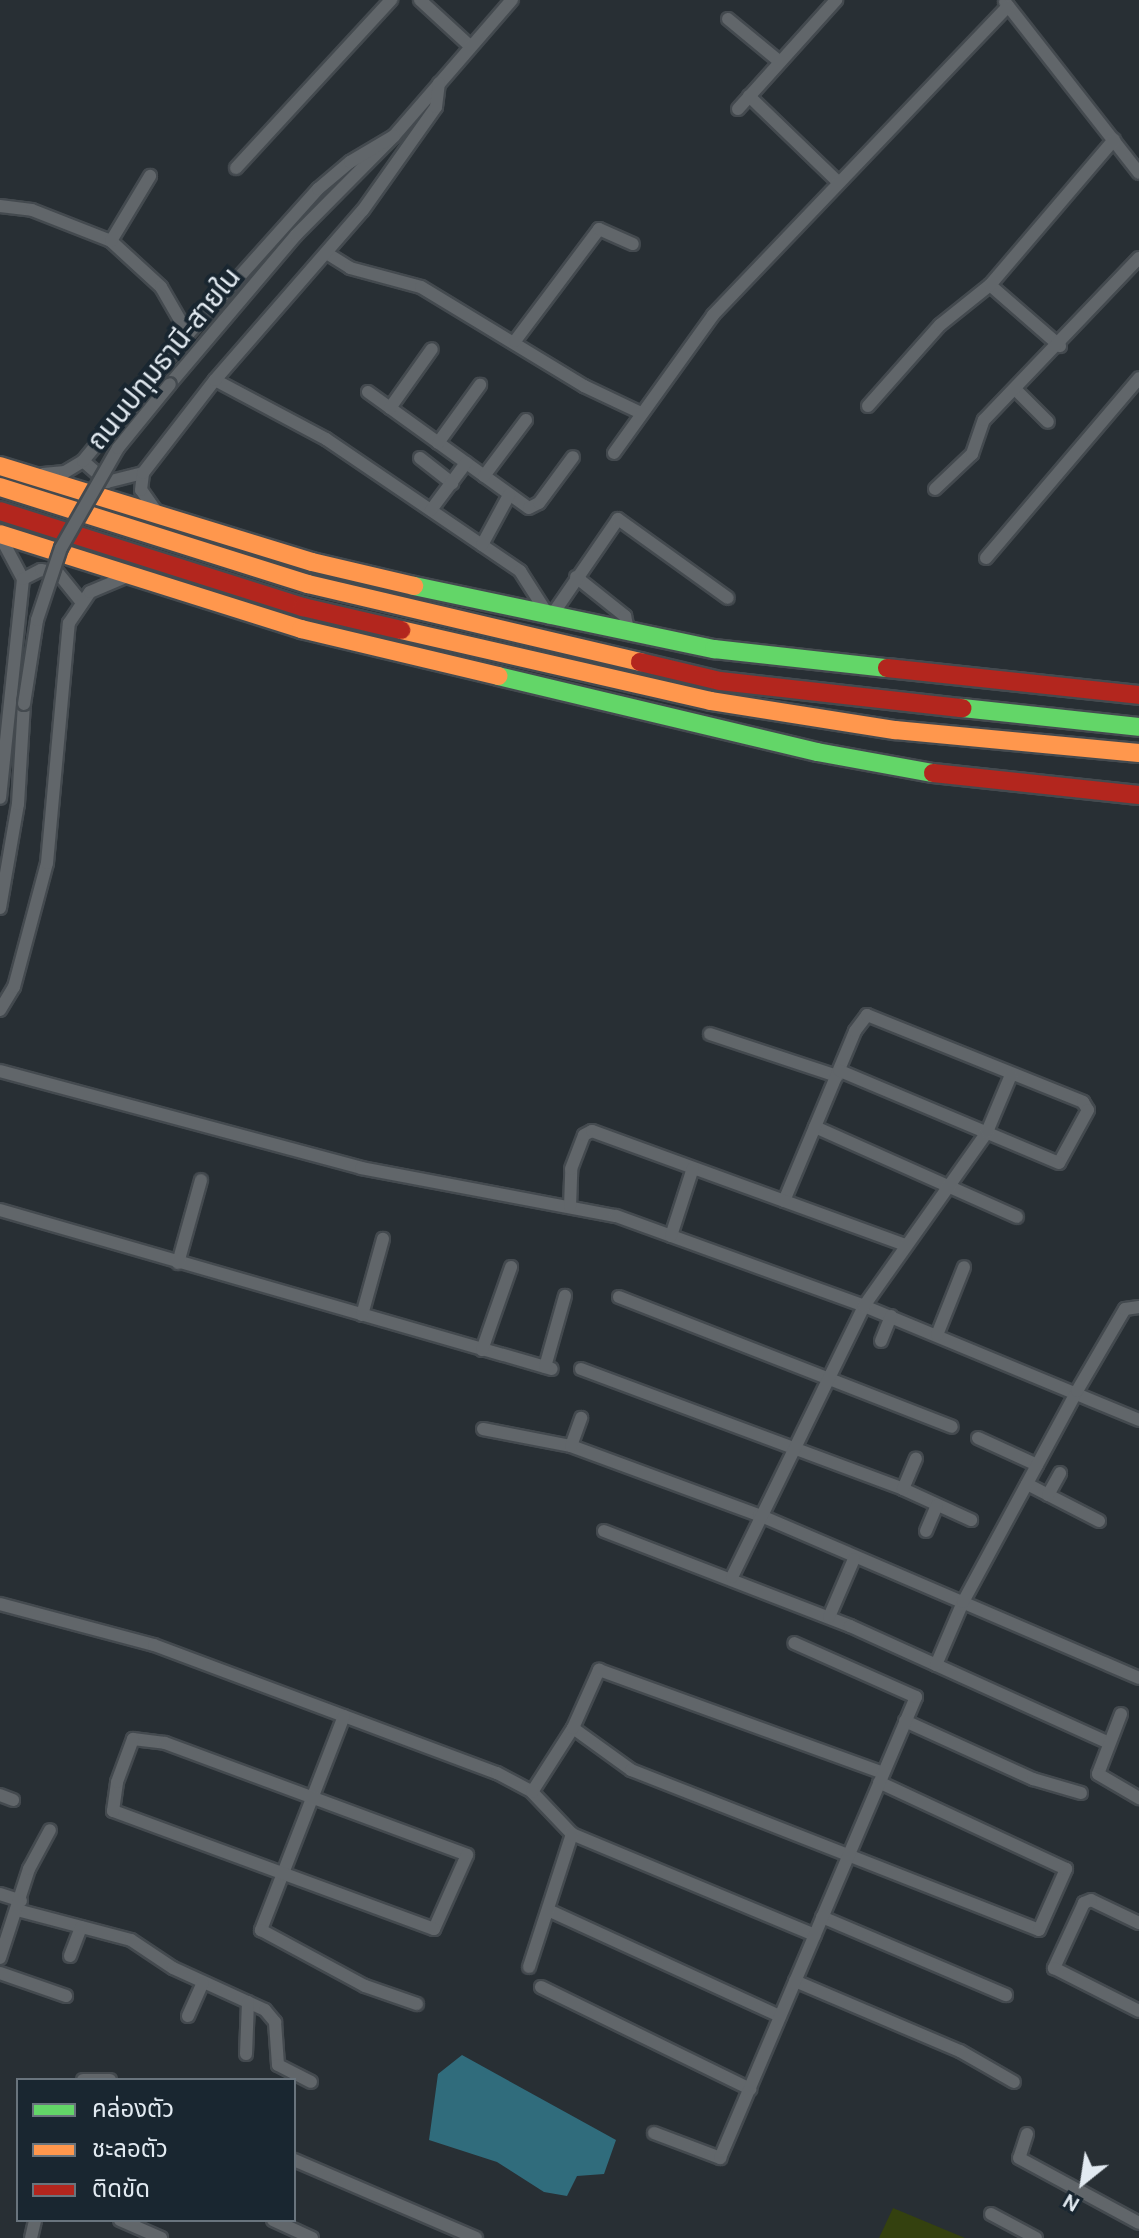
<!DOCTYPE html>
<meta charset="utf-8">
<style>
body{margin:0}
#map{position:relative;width:1139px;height:2238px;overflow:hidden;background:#282f34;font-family:Karla,"Noto Sans Thai",sans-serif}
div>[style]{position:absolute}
.green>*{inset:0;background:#34410f}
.water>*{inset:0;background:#306c7c}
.roads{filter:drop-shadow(2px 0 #444a4f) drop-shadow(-2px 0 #444a4f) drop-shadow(0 2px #444a4f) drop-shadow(0 -2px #444a4f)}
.street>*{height:12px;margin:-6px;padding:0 6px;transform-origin:6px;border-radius:6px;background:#61666a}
.fast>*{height:18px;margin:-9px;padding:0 9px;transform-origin:9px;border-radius:9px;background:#63d668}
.slow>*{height:18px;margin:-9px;padding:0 9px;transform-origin:9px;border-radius:9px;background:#ff974d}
.jam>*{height:18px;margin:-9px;padding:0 9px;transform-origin:9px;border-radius:9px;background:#b3261e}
.bridges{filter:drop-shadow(2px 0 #444a4f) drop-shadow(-2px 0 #444a4f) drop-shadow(0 2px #444a4f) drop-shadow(0 -2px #444a4f)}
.street-bridge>*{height:12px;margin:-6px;padding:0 6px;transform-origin:6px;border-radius:6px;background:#61666a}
span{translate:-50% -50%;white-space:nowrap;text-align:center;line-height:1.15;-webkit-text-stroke:8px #192630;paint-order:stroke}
.street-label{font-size:28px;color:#e2eaf1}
.legend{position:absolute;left:16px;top:2078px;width:280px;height:144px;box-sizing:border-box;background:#192630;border:2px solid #69747d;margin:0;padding:10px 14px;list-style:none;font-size:24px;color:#e2eaf1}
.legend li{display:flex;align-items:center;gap:16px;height:40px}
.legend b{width:40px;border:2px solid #69747d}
.north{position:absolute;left:1043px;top:2142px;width:80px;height:80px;-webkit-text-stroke:6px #192630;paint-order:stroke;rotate:210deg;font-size:22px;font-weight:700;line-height:32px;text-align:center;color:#e2eaf1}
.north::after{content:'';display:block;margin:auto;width:28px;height:36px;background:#e2eaf1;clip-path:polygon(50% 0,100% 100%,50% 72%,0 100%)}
</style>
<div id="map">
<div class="green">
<div style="clip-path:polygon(893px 2208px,965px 2238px,879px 2238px)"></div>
</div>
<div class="water">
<div style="clip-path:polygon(462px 2055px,616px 2140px,604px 2174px,577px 2176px,567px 2196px,544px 2192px,497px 2162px,429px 2140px,438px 2074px)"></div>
</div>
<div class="roads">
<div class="street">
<div style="left:420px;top:0;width:68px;rotate:42.6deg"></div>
<div style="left:1005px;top:2px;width:217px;rotate:51.9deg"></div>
<div style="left:728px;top:19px;width:67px;rotate:39.6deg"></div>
<div style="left:749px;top:96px;width:122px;rotate:44deg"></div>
<div style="left:738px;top:109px;width:147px;rotate:-48deg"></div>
<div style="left:236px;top:168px;width:229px;rotate:-47.3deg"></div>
<div style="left:0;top:206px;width:32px;rotate:7deg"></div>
<div style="left:32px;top:210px;width:85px;rotate:21.4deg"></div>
<div style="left:111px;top:241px;width:68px;rotate:42.6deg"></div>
<div style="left:161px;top:287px;width:54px;rotate:60.1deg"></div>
<div style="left:111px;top:241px;width:76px;rotate:-59deg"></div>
<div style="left:328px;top:254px;width:26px;rotate:32deg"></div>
<div style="left:350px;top:268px;width:73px;rotate:15deg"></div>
<div style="left:421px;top:287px;width:191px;rotate:31.3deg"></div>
<div style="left:584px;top:386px;width:61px;rotate:25.3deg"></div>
<div style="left:990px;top:285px;width:93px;rotate:41.1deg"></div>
<div style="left:515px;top:341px;width:140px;rotate:-53.1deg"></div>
<div style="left:599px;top:229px;width:37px;rotate:24deg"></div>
<div style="left:215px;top:380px;width:126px;rotate:28deg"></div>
<div style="left:326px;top:439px;width:235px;rotate:34.2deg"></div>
<div style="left:520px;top:571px;width:56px;rotate:57.4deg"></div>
<div style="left:170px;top:384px;width:195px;rotate:-49.8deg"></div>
<div style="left:296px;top:235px;width:139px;rotate:-45.3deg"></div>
<div style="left:394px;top:136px;width:180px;rotate:-49.1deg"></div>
<div style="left:1016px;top:390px;width:45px;rotate:45deg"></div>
<div style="left:368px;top:392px;width:198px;rotate:35.8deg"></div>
<div style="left:529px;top:508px;width:11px;rotate:-27deg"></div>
<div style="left:539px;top:503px;width:57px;rotate:-53.5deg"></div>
<div style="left:868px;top:406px;width:108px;rotate:-48.4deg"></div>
<div style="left:940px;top:325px;width:64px;rotate:-38.7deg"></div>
<div style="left:990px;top:285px;width:191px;rotate:-49.5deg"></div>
<div style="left:390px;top:408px;width:72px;rotate:-54.6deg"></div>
<div style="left:438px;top:443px;width:72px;rotate:-54.1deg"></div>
<div style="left:614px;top:453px;width:170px;rotate:-54.3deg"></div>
<div style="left:713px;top:315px;width:427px;rotate:-46.3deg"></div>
<div style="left:420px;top:458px;width:41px;rotate:38deg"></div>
<div style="left:83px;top:461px;width:32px;rotate:41deg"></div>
<div style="left:107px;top:482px;width:37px;rotate:-14deg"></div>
<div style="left:43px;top:474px;width:22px;rotate:-5deg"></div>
<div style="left:65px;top:472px;width:21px;rotate:-31deg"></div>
<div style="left:83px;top:461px;width:165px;rotate:-50.4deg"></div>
<div style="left:188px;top:334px;width:195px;rotate:-48.1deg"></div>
<div style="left:318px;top:189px;width:42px;rotate:-40.2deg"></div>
<div style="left:350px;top:162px;width:51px;rotate:-30.6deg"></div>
<div style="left:484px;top:476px;width:70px;rotate:-53.1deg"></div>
<div style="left:935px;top:489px;width:51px;rotate:-43.4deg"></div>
<div style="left:972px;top:454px;width:36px;rotate:-71deg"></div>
<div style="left:984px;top:420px;width:224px;rotate:-46.3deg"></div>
<div style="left:431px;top:510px;width:59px;rotate:-53.3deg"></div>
<div style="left:158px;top:514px;width:29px;rotate:-125deg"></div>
<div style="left:141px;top:490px;width:17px;rotate:-83deg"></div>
<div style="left:143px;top:473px;width:118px;rotate:-52.3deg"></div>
<div style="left:215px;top:380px;width:225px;rotate:-49deg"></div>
<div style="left:363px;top:210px;width:126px;rotate:-54.7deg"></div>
<div style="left:436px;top:107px;width:24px;rotate:-83deg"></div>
<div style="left:0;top:536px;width:49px;rotate:61.9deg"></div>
<div style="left:23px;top:579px;width:220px;rotate:96deg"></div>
<div style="left:482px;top:545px;width:57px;rotate:-61.6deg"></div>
<div style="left:986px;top:558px;width:236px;rotate:-49.6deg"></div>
<div style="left:576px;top:577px;width:63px;rotate:38.5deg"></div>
<div style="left:625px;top:616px;width:17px;rotate:77deg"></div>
<div style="left:23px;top:579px;width:20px;rotate:-27deg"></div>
<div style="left:41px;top:570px;width:17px;rotate:10deg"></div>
<div style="left:58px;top:573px;width:36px;rotate:51deg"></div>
<div style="left:550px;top:618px;width:120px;rotate:-55.5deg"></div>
<div style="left:618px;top:519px;width:135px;rotate:35.7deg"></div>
<div style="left:0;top:908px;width:106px;rotate:-80.2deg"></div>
<div style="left:18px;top:804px;width:100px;rotate:-86.6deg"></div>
<div style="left:0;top:1010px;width:27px;rotate:-59deg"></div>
<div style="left:14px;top:987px;width:128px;rotate:-75.1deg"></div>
<div style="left:47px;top:863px;width:241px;rotate:-84.8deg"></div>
<div style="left:69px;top:623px;width:37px;rotate:-56deg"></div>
<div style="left:90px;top:592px;width:38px;rotate:-23deg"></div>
<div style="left:710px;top:1034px;width:134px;rotate:18.3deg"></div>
<div style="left:0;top:1071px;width:374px;rotate:15deg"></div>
<div style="left:361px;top:1168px;width:259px;rotate:10.7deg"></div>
<div style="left:616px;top:1216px;width:264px;rotate:19.9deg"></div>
<div style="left:864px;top:1306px;width:298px;rotate:22.5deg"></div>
<div style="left:815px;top:1127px;width:221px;rotate:24deg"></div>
<div style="left:784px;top:1201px;width:184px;rotate:-67.3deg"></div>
<div style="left:855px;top:1031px;width:20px;rotate:-53deg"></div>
<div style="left:867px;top:1015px;width:233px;rotate:21.9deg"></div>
<div style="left:1083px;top:1102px;width:9px;rotate:58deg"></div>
<div style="left:1088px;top:1110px;width:60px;rotate:118.7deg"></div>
<div style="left:1059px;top:1163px;width:238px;rotate:-157.2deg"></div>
<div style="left:570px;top:1207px;width:38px;rotate:-88deg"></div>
<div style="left:571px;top:1169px;width:36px;rotate:-69deg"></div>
<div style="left:584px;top:1135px;width:9px;rotate:-27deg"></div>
<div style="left:592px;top:1131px;width:333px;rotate:20deg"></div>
<div style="left:0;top:1210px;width:574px;rotate:16.07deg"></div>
<div style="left:671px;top:1236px;width:71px;rotate:-72.1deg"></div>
<div style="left:178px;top:1263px;width:86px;rotate:-74.5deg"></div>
<div style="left:619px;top:1297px;width:357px;rotate:21.3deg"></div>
<div style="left:362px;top:1315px;width:79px;rotate:-74.6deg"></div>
<div style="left:937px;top:1335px;width:73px;rotate:-68.3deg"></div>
<div style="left:881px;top:1341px;width:27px;rotate:-68deg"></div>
<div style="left:482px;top:1350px;width:88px;rotate:-70.7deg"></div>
<div style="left:545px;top:1367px;width:74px;rotate:-74.3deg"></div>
<div style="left:581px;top:1369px;width:344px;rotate:20.4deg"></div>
<div style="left:903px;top:1489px;width:75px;rotate:24.5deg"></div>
<div style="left:483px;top:1429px;width:90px;rotate:10.9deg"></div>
<div style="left:571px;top:1446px;width:200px;rotate:20.2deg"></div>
<div style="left:759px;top:1515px;width:413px;rotate:23.2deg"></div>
<div style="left:978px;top:1438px;width:65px;rotate:24.6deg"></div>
<div style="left:571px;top:1446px;width:30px;rotate:-70deg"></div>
<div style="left:1027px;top:1484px;width:81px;rotate:27.2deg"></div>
<div style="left:903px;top:1489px;width:33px;rotate:-67deg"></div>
<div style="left:1048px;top:1495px;width:25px;rotate:-61deg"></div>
<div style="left:604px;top:1531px;width:264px;rotate:21.1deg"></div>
<div style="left:850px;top:1626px;width:284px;rotate:24.3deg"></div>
<div style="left:926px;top:1531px;width:28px;rotate:-67deg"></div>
<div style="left:732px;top:1577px;width:301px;rotate:-64deg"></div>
<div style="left:864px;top:1306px;width:213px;rotate:-54.7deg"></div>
<div style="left:987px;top:1132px;width:62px;rotate:-67.2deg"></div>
<div style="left:0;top:1604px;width:159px;rotate:14.9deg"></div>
<div style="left:154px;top:1645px;width:366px;rotate:20.5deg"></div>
<div style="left:497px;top:1773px;width:40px;rotate:28deg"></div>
<div style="left:532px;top:1792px;width:58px;rotate:46.4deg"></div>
<div style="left:572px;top:1834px;width:263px;rotate:22.6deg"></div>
<div style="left:829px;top:1617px;width:63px;rotate:-66.7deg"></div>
<div style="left:936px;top:1665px;width:69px;rotate:-66.8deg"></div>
<div style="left:963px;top:1602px;width:240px;rotate:-61.6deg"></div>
<div style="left:1077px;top:1391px;width:95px;rotate:-59.7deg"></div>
<div style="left:1125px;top:1309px;width:14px;rotate:-8deg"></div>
<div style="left:1121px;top:1714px;width:64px;rotate:111deg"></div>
<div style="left:1098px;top:1774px;width:48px;rotate:30.3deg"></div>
<div style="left:344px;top:1716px;width:230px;rotate:111.2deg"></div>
<div style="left:261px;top:1930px;width:118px;rotate:28.3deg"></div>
<div style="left:365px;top:1986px;width:55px;rotate:19.1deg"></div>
<div style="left:905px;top:1721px;width:141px;rotate:24.4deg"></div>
<div style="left:1033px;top:1779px;width:50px;rotate:16.3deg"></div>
<div style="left:573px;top:1728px;width:72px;rotate:35.9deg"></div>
<div style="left:631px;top:1770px;width:438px;rotate:21.4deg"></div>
<div style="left:1039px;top:1930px;width:67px;rotate:-66.1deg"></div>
<div style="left:1066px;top:1869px;width:206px;rotate:-155.1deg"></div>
<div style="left:133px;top:1739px;width:32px;rotate:7deg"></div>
<div style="left:165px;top:1743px;width:322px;rotate:20.3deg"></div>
<div style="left:467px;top:1855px;width:81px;rotate:114deg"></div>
<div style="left:434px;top:1929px;width:342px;rotate:-159.8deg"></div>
<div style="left:113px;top:1811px;width:29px;rotate:-82deg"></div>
<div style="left:117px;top:1782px;width:46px;rotate:-69.6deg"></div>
<div style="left:532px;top:1792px;width:76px;rotate:-57.4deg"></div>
<div style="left:573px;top:1728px;width:64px;rotate:-65.9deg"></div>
<div style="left:599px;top:1670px;width:302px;rotate:19.9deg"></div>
<div style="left:0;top:1795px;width:14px;rotate:21deg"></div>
<div style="left:0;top:1894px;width:22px;rotate:18deg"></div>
<div style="left:17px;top:1910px;width:118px;rotate:14.7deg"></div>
<div style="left:131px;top:1940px;width:50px;rotate:33.7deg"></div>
<div style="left:173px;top:1968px;width:101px;rotate:24.5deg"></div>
<div style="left:265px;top:2010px;width:16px;rotate:50deg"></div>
<div style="left:275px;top:2022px;width:43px;rotate:86deg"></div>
<div style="left:278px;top:2065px;width:37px;rotate:27deg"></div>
<div style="left:548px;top:1910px;width:255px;rotate:24.6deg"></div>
<div style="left:822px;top:1917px;width:200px;rotate:23deg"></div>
<div style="left:1139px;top:1923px;width:53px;rotate:-154.4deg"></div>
<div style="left:1091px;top:1900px;width:8px;rotate:157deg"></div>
<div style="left:1084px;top:1903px;width:72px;rotate:114.8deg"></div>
<div style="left:1054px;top:1968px;width:95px;rotate:26.8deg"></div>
<div style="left:70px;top:1956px;width:31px;rotate:-69deg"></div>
<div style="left:0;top:1958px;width:94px;rotate:-72deg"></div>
<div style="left:29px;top:1869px;width:44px;rotate:-61.7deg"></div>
<div style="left:529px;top:1967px;width:140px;rotate:-72.1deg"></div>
<div style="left:0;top:1973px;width:70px;rotate:19.2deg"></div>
<div style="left:795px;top:1981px;width:179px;rotate:23deg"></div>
<div style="left:960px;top:2051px;width:62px;rotate:29.9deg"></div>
<div style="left:541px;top:1987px;width:233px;rotate:26deg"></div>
<div style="left:188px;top:2016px;width:36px;rotate:-66deg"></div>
<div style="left:246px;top:2054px;width:52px;rotate:-87.8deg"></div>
<div style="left:83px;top:2080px;width:27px"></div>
<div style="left:654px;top:2133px;width:71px;rotate:20.7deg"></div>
<div style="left:720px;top:2158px;width:501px;rotate:-66.97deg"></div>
<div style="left:916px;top:1697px;width:133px;rotate:-156.1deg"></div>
<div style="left:1027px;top:2134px;width:25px;rotate:108deg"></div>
<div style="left:1019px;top:2158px;width:136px;rotate:28.4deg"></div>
<div style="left:294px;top:2160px;width:198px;rotate:23.2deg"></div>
<div style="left:991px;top:2214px;width:51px;rotate:28.1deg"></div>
<div style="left:120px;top:2220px;width:45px;rotate:23.7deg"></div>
<div style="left:273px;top:2220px;width:43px;rotate:24.8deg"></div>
<div style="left:31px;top:2238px;width:18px;rotate:-77deg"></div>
</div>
<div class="fast">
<div style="left:414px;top:586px;width:307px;rotate:11.9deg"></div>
<div style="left:714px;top:649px;width:174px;rotate:6.3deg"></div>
<div style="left:498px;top:676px;width:328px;rotate:13.4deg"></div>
<div style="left:817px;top:752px;width:118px;rotate:10.3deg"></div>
<div style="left:962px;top:708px;width:178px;rotate:6.1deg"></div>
</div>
<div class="slow">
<div style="left:0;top:466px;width:326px;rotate:17.1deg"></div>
<div style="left:312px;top:562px;width:105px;rotate:13.2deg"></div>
<div style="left:0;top:487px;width:323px;rotate:17.5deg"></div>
<div style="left:308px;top:584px;width:341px;rotate:13.2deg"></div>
<div style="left:0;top:534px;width:316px;rotate:17.5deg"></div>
<div style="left:301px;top:629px;width:203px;rotate:13.4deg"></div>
<div style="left:401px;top:630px;width:318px;rotate:12.9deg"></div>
<div style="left:711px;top:701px;width:186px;rotate:9deg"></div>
<div style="left:895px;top:730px;width:245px;rotate:5.4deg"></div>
</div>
<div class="jam">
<div style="left:0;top:511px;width:318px;rotate:17.6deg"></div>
<div style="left:303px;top:607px;width:101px;rotate:13.2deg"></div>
<div style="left:640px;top:662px;width:82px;rotate:13.4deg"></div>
<div style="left:720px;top:681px;width:244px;rotate:6.4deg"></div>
<div style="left:887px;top:668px;width:253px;rotate:6.1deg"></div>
<div style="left:933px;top:773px;width:207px;rotate:6.1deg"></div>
</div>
</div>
<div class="bridges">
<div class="street-bridge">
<div style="left:24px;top:704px;width:85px;rotate:-81.2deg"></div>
<div style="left:37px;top:620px;width:76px;rotate:-71.6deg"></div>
<div style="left:61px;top:548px;width:115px;rotate:-60.3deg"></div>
<div style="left:118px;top:448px;width:82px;rotate:-50.9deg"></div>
</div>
</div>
<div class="street-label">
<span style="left:164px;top:359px;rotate:-51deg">ถนนปทุมธานี-สายใน</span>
</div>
<ul class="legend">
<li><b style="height:10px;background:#63d668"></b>คล่องตัว</li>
<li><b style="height:10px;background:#ff974d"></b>ชะลอตัว</li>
<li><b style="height:10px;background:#b3261e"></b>ติดขัด</li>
</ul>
<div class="north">N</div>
</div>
